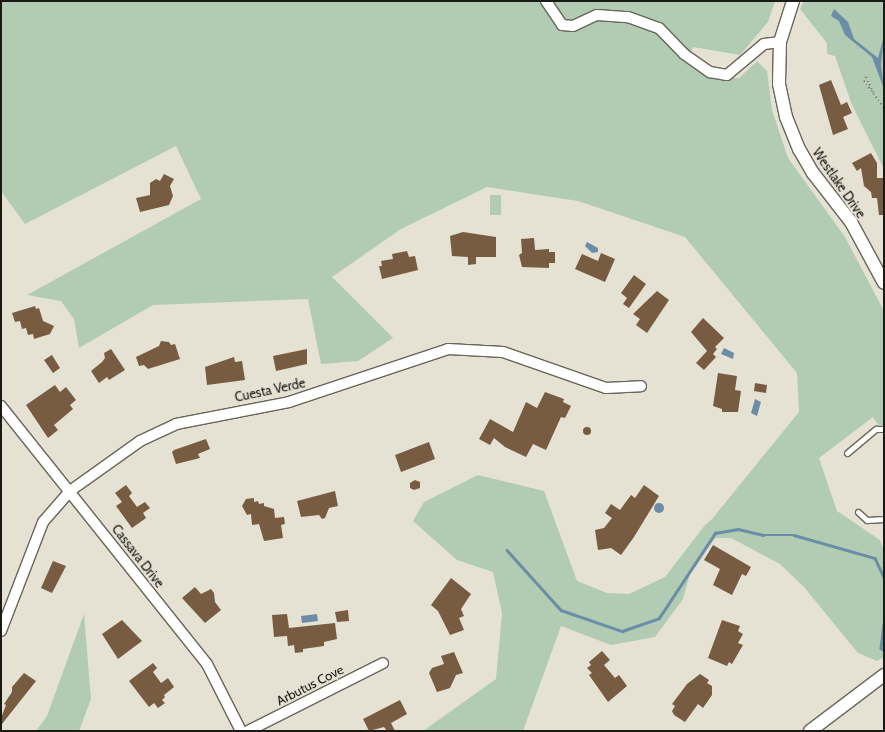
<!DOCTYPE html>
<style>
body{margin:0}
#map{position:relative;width:885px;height:732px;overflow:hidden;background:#e5e1d3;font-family:Cabin,sans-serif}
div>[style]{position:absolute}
.green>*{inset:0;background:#b1ccb3}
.water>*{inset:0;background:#6b8da5}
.round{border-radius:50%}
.stream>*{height:2.5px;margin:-1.25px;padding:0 1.25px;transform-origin:1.25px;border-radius:1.25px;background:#6b8da5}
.building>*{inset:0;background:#775c42}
.path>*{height:1.5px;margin-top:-0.75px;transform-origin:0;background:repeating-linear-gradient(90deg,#7e7c72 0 1px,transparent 0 4px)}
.roads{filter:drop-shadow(1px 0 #686559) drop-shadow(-1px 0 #686559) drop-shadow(0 1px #686559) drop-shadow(0 -1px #686559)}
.service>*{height:5px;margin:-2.5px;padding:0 2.5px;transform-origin:2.5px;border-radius:2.5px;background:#fff}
.minor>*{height:10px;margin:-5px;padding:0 5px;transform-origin:5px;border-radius:5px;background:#fff}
.tertiary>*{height:12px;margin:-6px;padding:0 6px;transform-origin:6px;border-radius:6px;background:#fff}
span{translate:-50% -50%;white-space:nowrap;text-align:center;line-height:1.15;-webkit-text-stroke:4px #e5e1d3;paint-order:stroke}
.street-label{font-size:13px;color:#1a1914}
.frame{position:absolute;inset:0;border:2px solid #1a1914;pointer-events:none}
</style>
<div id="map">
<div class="green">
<div style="clip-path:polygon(1px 1px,775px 1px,768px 22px,740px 55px,693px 47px,688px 60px,722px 78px,739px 78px,757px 61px,767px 71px,772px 110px,788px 158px,845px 237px,884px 311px,884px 433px,873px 417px,819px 458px,837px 511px,880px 540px,884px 551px,884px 657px,877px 661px,858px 653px,804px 587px,780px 564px,731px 538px,715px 538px,690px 574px,683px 599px,655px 637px,611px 645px,561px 626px,523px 731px,423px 731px,496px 679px,502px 613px,493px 572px,457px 560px,413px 521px,424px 502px,478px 475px,544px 491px,577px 581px,607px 593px,629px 594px,665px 577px,705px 525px,712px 519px,799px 412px,797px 373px,685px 237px,578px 201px,487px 187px,401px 229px,332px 277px,393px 338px,358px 361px,321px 364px,308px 299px,153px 305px,79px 348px,74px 319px,61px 301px,27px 295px,201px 199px,176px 146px,25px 224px,1px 191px)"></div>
<div style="clip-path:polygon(804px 1px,884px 1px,884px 169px,852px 105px,835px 56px,827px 54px,827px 43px,800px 9px)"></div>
<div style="clip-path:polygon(490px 195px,501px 195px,501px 215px,490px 215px)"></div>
<div style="clip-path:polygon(84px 614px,91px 699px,79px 731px,36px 731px,47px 716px)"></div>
</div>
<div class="water">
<div style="clip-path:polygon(834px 9px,848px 22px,854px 39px,878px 58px,884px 36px,881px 65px,884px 89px,872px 57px,845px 35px,839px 21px,831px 16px)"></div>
<div style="clip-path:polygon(587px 242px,598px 248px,598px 252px,592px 253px,585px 246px)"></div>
<div style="clip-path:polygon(724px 348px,734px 353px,733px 359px,721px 354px)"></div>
<div style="clip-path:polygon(755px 399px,761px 402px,757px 416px,751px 413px)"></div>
<div class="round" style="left:654px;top:503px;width:10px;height:10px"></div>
<div style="clip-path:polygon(317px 614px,318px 621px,302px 623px,301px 616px)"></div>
</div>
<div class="stream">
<div style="left:507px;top:550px;width:81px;rotate:48deg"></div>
<div style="left:561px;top:610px;width:65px;rotate:19deg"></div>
<div style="left:622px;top:631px;width:39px;rotate:-19deg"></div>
<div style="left:659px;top:618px;width:102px;rotate:-56.6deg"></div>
<div style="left:715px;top:533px;width:23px;rotate:-10deg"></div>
<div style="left:738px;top:529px;width:26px;rotate:13deg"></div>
<div style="left:763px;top:535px;width:31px"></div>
<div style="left:794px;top:535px;width:84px;rotate:15.9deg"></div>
<div style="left:875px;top:558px;width:21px;rotate:65deg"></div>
<div style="left:884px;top:624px;width:24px;rotate:97deg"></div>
<div style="left:881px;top:648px;width:4px;rotate:34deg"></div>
</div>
<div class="building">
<div style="clip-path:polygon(831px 80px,841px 105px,847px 102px,852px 113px,843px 117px,848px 129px,833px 135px,819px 85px)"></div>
<div style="clip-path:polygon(871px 153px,877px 163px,877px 178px,884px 178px,884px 215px,879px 215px,877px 198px,872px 198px,871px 192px,864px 186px,861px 168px,857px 171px,852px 163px)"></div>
<div style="clip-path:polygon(164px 174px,174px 179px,170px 186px,173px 196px,169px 205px,140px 212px,136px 198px,150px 195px,150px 183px,156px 179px,160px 181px)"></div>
<div style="clip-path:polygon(463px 232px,496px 237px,496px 257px,476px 257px,476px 264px,468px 265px,468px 257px,452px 256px,450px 236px)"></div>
<div style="clip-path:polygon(534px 238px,535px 250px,549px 249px,549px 252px,555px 252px,555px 263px,549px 263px,549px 268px,522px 267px,519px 255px,522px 253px,521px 239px)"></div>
<div style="clip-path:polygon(407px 251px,409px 257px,415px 256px,418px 270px,382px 279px,379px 266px,382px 266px,381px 261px,393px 259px,392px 254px)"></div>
<div style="clip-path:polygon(601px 253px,615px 259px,605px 282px,575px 269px,582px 254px,598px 261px)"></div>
<div style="clip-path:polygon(634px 275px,646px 284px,629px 308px,623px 304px,627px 298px,621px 293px)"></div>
<div style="clip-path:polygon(657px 291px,669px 300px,647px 333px,636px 325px,640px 319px,633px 314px)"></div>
<div style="clip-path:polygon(35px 306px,36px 309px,39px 308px,43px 321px,54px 326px,50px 334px,34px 339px,33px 334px,28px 335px,26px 328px,22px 329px,20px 321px,15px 322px,12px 313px)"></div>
<div style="clip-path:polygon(703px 318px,724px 338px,715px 347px,717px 349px,713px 354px,716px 357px,704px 370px,696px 363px,707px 351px,691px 332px)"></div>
<div style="clip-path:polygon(161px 341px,169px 342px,171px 345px,175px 344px,180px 359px,148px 369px,144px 365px,139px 366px,136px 357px,159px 346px)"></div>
<div style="clip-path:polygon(111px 349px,125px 370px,109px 380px,107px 377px,99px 383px,91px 371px,102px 362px,105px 358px,104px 353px)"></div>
<div style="clip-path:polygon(307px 349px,307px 364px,276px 371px,273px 356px)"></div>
<div style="clip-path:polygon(52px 355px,60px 368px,53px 373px,44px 360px)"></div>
<div style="clip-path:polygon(234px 357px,235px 362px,242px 361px,245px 380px,207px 385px,205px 367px)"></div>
<div style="clip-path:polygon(718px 373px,737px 376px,735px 390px,741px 391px,738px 412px,722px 412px,722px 409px,713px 406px)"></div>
<div style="clip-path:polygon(755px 383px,767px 385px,766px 393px,754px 391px)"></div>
<div style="clip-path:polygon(55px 385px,60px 392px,66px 387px,76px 400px,70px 405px,73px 409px,54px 425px,58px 430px,48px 438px,26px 405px)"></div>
<div style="clip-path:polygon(545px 392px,564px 399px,563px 402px,571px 406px,565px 418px,561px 417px,546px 450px,533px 444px,526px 457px,505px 447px,494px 438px,490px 445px,479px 439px,490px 419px,513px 432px,526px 402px,537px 408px)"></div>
<div class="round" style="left:583px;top:427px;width:8px;height:8px"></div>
<div style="clip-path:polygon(206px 439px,210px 449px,198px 454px,200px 458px,176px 464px,172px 452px,174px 450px)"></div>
<div style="clip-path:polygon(429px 442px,435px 459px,401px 472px,395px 455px)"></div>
<div style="clip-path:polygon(415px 480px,420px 482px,420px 488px,414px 490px,410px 488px,410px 483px)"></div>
<div style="clip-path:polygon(126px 485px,132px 493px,129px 496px,137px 507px,145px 502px,150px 508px,143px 513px,146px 518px,132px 528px,116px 506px,122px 502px,115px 493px)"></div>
<div style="clip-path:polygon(644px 485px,659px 496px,634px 537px,621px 555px,611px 548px,598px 550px,595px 530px,604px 528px,612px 518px,605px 513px,611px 504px,620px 510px,631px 495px,635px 498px)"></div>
<div style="clip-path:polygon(335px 491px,338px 506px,329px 508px,325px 518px,322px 519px,319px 515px,301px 517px,297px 501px)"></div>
<div style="clip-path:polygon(254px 498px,254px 502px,258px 501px,259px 504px,264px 503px,264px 506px,274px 509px,275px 518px,284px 517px,285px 524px,281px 525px,283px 538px,264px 541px,259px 524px,252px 525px,251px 514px,247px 515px,242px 506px,246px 499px)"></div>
<div style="clip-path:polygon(713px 545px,751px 567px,746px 576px,742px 574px,732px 595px,713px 585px,720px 569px,704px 560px)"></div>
<div style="clip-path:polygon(53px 561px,66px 566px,52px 593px,41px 588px)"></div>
<div style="clip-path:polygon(451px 578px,471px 594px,461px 609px,464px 616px,459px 618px,464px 630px,450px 635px,438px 611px,431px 605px)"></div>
<div style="clip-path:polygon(195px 587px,201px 594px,211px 589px,214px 593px,215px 602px,221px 610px,205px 623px,182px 598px)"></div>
<div style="clip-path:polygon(348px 610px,349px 621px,337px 622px,335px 612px)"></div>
<div style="clip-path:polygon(287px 614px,289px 628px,335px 623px,337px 639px,324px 642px,324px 646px,303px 649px,303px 652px,295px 653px,294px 645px,288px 646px,287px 636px,274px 637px,272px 615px)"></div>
<div style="clip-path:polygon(122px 620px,142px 641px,118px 659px,102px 634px)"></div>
<div style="clip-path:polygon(722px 620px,740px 626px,738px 631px,743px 634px,738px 643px,743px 645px,732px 664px,729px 662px,727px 666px,708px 658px)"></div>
<div style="clip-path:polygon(602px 651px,610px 660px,604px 665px,615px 678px,619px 675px,627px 686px,608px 702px,589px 675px,592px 673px,587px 668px,591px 665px,589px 662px)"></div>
<div style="clip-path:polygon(454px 652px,463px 673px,456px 675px,450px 688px,437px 692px,429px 673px,432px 668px,444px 664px,441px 656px)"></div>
<div style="clip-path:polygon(153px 663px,157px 668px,153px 672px,161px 683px,168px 678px,174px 687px,164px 695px,165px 697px,162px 700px,165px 703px,158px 708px,154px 703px,149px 707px,129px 681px)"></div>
<div style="clip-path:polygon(24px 673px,36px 681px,2px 724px,1px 718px,6px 705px,4px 704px,12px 692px,12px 687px)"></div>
<div style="clip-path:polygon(700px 674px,709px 680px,707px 683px,712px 686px,712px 695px,703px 708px,698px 704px,685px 722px,674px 715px,672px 711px,675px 706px,672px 704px,687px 684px)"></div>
<div style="clip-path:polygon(400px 700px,407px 714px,391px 723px,395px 731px,387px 731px,384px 727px,369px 731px,363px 719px)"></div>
</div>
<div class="path">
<div style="left:873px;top:93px;width:17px;rotate:-114deg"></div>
<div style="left:866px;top:77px;width:4px;rotate:117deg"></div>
<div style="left:864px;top:81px;width:34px;rotate:53deg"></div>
</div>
<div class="roads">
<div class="service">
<div style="left:847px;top:453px;width:38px;rotate:-40deg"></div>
<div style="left:876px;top:429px;width:8px"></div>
<div style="left:858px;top:512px;width:12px;rotate:42deg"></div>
<div style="left:867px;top:520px;width:17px;rotate:-3deg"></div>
</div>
<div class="minor">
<div style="left:546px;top:1px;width:29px;rotate:56deg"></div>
<div style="left:562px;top:25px;width:11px;rotate:5deg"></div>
<div style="left:573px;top:26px;width:26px;rotate:-25deg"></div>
<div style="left:597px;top:15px;width:31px;rotate:4deg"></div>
<div style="left:628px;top:17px;width:33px;rotate:20deg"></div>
<div style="left:659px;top:28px;width:36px;rotate:46deg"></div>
<div style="left:684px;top:54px;width:32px;rotate:35deg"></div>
<div style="left:710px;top:72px;width:17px;rotate:10deg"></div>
<div style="left:727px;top:75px;width:48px;rotate:-40deg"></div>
<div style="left:764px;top:44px;width:16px;rotate:-7deg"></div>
<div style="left:1px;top:406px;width:330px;rotate:51.4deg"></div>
<div style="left:207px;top:664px;width:75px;rotate:63.1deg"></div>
<div style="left:1px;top:631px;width:117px;rotate:-68.9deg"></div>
<div style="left:43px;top:522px;width:41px;rotate:-48.9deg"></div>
<div style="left:70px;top:491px;width:86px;rotate:-35.5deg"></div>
<div style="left:140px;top:441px;width:40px;rotate:-25deg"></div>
<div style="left:176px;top:424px;width:115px;rotate:-11deg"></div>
<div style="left:289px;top:402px;width:168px;rotate:-18.4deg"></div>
<div style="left:448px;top:349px;width:55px;rotate:3.1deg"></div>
<div style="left:503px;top:352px;width:109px;rotate:19.3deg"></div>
<div style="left:606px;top:388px;width:35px;rotate:-3deg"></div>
<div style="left:248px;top:731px;width:151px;rotate:-26.7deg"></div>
</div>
<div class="tertiary">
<div style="left:793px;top:1px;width:43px;rotate:107.6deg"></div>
<div style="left:780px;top:42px;width:42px;rotate:91.4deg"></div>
<div style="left:779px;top:84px;width:34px;rotate:78deg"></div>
<div style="left:786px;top:117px;width:35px;rotate:68deg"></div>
<div style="left:799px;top:149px;width:28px;rotate:60deg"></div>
<div style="left:813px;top:173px;width:62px;rotate:52.2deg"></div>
<div style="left:851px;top:222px;width:69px;rotate:61.6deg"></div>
<div style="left:810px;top:731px;width:93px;rotate:-37.1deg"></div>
</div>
</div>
<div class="street-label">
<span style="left:839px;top:183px;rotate:55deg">Westlake Drive</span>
<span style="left:270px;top:390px;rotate:-12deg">Cuesta Verde</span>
<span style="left:138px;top:556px;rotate:52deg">Cassava Drive</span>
<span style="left:310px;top:685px;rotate:-27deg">Arbutus Cove</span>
</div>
<div class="frame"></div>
</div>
